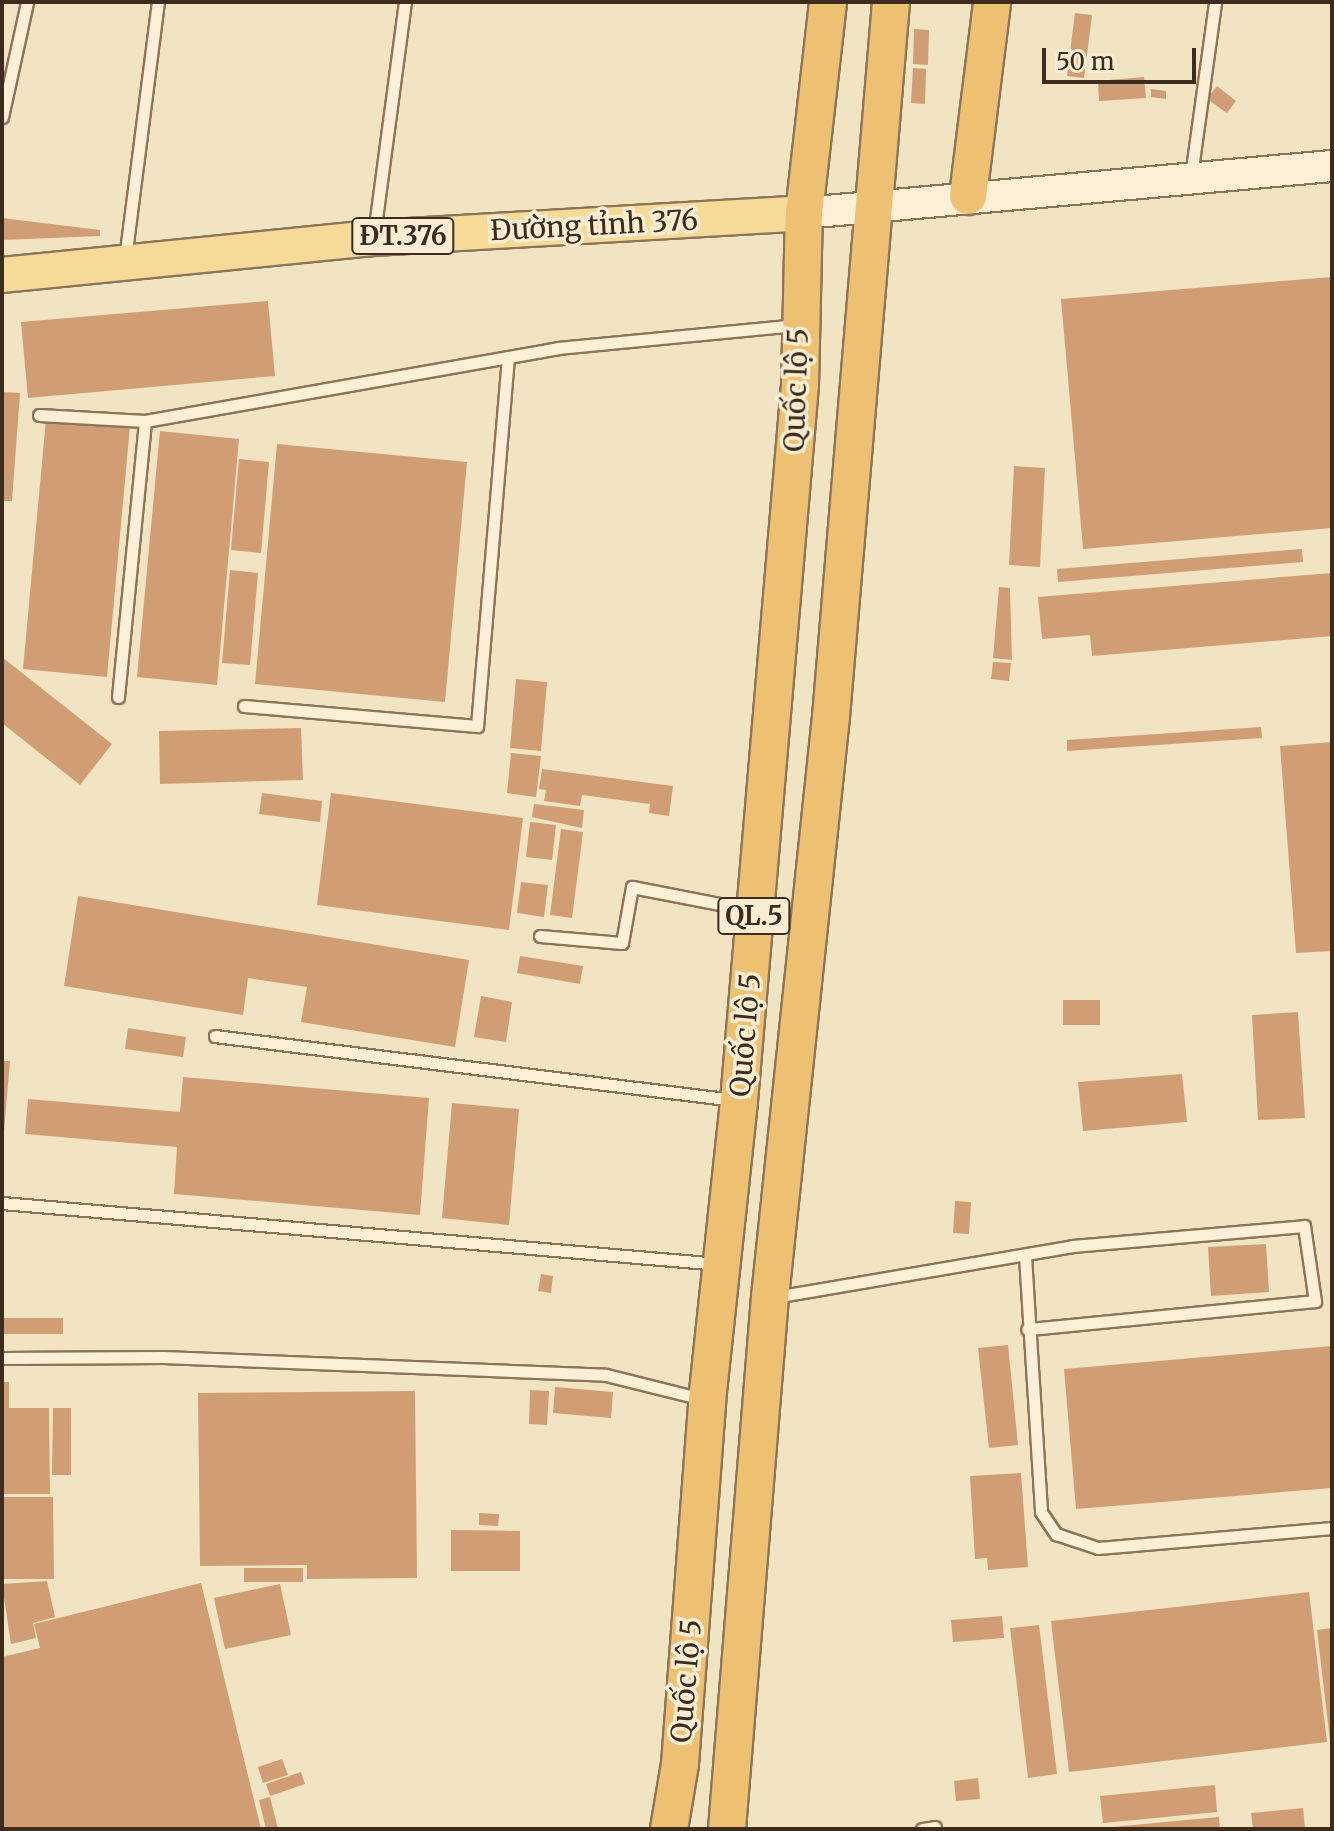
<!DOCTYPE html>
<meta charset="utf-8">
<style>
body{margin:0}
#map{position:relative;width:1334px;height:1831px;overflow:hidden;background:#f1e4c2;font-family:Merriweather,serif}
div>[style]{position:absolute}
.building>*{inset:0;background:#d19d75}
.roads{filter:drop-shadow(2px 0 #8c7458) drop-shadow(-2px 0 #8c7458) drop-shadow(0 2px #8c7458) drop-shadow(0 -2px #8c7458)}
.service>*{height:11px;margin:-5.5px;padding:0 5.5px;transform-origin:5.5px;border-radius:5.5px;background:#fbf0d6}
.secondary>*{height:30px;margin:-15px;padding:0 15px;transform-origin:15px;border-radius:15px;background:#fbf0d6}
.primary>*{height:34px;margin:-17px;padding:0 17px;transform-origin:17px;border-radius:17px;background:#f6da97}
.trunk>*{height:36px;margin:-18px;padding:0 18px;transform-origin:18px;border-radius:18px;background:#eec072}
span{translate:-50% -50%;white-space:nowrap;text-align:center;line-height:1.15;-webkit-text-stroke:7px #f8edd2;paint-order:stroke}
.shield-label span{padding:2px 6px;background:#f8edd2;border:2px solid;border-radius:6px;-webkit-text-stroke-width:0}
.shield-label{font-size:26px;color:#3b2c1d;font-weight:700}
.street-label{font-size:28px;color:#3b2c1d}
.frame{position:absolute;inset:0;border:4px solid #3b2c1d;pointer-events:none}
.scale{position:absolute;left:1042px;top:48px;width:154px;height:36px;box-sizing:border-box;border:4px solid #3b2c1d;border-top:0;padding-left:10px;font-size:24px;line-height:28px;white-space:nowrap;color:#3b2c1d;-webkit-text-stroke:6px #f8edd2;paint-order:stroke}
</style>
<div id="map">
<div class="building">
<div style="clip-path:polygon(1075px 13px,1092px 15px,1084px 78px,1067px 76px)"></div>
<div style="clip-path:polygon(914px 29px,929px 30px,928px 65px,913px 64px)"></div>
<div style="clip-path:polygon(913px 68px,926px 69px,925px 104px,911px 103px)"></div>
<div style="clip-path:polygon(1144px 77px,1146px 98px,1099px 101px,1098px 81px)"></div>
<div style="clip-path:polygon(1217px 86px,1236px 101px,1227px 113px,1207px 99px)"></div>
<div style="clip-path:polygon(1151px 89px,1166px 91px,1166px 99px,1151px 97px)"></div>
<div style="clip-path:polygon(2px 218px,100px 230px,100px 236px,2px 240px)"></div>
<div style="clip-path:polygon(1332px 277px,1332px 528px,1083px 549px,1061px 299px)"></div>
<div style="clip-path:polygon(268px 301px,275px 376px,28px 398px,21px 322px)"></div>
<div style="clip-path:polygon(2px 392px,20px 393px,12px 501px,2px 501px)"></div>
<div style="clip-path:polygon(46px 419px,130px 426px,107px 677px,23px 669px)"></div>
<div style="clip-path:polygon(160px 431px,239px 439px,217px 685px,137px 677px)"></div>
<div style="clip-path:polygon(277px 444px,467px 462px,445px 702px,255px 684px)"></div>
<div style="clip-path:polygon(239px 459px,269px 462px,261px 553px,231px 550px)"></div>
<div style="clip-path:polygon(1014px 466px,1045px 468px,1040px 567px,1009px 565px)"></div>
<div style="clip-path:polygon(1302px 549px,1303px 562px,1058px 582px,1057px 569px)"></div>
<div style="clip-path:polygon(230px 570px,258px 573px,250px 665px,222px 663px)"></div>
<div style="clip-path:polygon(1332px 573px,1332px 636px,1092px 656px,1090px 635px,1042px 639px,1038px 597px)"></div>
<div style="clip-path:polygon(999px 587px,1010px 588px,1012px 660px,993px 658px)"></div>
<div style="clip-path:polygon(2px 657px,112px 744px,80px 785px,2px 723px)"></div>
<div style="clip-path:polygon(993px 662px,1011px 663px,1009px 681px,991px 679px)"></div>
<div style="clip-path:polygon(516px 679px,547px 682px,541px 751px,510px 748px)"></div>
<div style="clip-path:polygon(1261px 727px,1262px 738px,1067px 751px,1067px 740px)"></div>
<div style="clip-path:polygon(301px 728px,303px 780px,160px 784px,159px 731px)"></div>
<div style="clip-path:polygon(1332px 742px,1332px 951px,1296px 953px,1280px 746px)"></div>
<div style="clip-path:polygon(511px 753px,541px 756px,536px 797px,507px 793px)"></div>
<div style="clip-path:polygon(542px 769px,673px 786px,669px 816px,649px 813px,650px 804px,582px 795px,580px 806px,544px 801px,546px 790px,539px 789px)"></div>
<div style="clip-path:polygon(262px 793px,322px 801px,320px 822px,259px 814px)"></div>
<div style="clip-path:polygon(331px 793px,523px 818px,509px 930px,317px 905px)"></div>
<div style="clip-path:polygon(534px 804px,584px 810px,582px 828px,532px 817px)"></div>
<div style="clip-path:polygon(530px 822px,556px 825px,552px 860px,526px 857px)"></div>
<div style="clip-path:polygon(561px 829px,583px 832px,572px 918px,550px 915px)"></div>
<div style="clip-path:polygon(521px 882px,548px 885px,544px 917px,517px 913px)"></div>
<div style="clip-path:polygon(78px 896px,469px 960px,455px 1047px,301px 1022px,307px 987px,248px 978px,243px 1015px,64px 986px)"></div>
<div style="clip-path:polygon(520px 956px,583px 966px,580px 984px,517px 973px)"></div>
<div style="clip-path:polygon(481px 996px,512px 1002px,506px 1042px,474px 1037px)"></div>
<div style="clip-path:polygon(1063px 1000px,1100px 1000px,1100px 1025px,1063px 1025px)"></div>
<div style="clip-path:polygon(1298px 1012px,1305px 1118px,1258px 1120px,1252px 1015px)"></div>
<div style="clip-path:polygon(128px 1028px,186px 1037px,183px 1057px,125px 1049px)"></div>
<div style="clip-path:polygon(2px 1061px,10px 1061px,4px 1131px,2px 1131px)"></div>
<div style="clip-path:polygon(1182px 1074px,1187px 1122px,1083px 1131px,1078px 1082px)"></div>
<div style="clip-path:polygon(183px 1077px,429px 1098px,420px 1215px,174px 1194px,177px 1147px,25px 1134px,28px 1099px,180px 1112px)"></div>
<div style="clip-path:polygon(452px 1103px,519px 1109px,509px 1225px,442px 1218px)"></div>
<div style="clip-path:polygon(955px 1201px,971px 1202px,969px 1234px,953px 1233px)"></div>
<div style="clip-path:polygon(1266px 1244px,1269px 1292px,1211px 1296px,1208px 1247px)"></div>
<div style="clip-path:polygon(541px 1274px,553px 1276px,551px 1293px,538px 1291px)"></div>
<div style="clip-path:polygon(2px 1318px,63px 1318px,63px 1334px,2px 1334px)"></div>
<div style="clip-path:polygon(1008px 1345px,1018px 1445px,989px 1448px,978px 1348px)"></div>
<div style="clip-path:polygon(1332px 1346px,1332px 1488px,1076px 1509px,1064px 1369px)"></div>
<div style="clip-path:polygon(2px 1382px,9px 1382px,9px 1408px,49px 1408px,50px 1494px,2px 1494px)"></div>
<div style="clip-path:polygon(555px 1387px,613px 1392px,611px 1418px,553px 1413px)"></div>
<div style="clip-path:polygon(530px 1390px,549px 1391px,547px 1425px,529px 1424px)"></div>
<div style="clip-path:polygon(415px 1391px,417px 1578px,307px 1579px,307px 1565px,200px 1566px,198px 1393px)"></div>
<div style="clip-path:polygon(53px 1408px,71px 1408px,71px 1475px,52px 1475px)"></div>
<div style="clip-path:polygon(1021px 1473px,1028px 1567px,988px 1570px,987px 1558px,975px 1559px,970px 1476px)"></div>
<div style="clip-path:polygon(2px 1497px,53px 1497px,54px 1579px,2px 1579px)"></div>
<div style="clip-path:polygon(479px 1513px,499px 1514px,498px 1526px,479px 1525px)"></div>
<div style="clip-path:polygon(451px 1530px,520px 1531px,520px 1571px,451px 1571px)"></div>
<div style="clip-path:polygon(244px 1568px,303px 1568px,303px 1582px,244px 1582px)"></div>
<div style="clip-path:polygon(47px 1581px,55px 1617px,33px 1623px,36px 1638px,11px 1644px,2px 1584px)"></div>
<div style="clip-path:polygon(201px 1583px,261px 1829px,2px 1829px,2px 1657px,40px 1648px,34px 1624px)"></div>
<div style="clip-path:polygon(280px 1584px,291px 1635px,225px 1649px,214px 1598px)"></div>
<div style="clip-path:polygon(1309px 1592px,1327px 1742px,1069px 1772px,1051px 1621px)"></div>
<div style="clip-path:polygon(1002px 1616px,1004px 1638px,953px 1642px,951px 1620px)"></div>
<div style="clip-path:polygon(1039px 1625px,1057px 1774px,1028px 1778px,1010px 1628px)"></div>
<div style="clip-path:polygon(1332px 1628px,1332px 1741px,1330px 1741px,1317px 1630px)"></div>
<div style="clip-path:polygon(282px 1759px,288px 1775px,263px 1783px,258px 1767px)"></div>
<div style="clip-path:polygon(301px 1772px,305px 1784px,270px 1796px,266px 1784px)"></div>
<div style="clip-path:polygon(978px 1778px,980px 1799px,956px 1801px,954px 1781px)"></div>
<div style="clip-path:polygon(1215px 1785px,1217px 1812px,1103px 1823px,1100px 1796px)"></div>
<div style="clip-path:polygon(270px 1797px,278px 1829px,266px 1829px,259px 1800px)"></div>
<div style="clip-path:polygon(1303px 1808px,1305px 1829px,1253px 1829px,1251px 1813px)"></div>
<div style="clip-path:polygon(1219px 1817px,1220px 1829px,1112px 1829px,1112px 1827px)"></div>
</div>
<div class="roads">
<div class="service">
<div style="left:2px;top:117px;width:118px;rotate:-77.7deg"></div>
<div style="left:1191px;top:176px;width:176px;rotate:-82.1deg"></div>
<div style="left:374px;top:234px;width:234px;rotate:-82.4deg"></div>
<div style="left:125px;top:259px;width:259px;rotate:-82.7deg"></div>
<div style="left:39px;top:415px;width:106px;rotate:3.2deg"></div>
<div style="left:145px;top:421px;width:419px;rotate:-10deg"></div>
<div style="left:558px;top:348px;width:241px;rotate:-5.5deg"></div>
<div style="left:118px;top:697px;width:277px;rotate:-84.4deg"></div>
<div style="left:244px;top:706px;width:234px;rotate:4.9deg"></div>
<div style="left:477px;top:726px;width:370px;rotate:-85.2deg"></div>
<div style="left:540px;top:936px;width:82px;rotate:4.9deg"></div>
<div style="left:622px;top:943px;width:57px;rotate:-79.9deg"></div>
<div style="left:632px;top:887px;width:120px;rotate:11deg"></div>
<div style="left:215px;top:1036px;width:523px;rotate:7.03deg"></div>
<div style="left:2px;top:1203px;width:720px;rotate:4.86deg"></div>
<div style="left:1025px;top:1256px;width:256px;rotate:86.4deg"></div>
<div style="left:1041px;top:1512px;width:27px;rotate:56deg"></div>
<div style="left:1056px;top:1534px;width:44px;rotate:18.4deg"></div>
<div style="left:1098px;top:1548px;width:235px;rotate:-4.9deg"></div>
<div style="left:775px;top:1297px;width:301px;rotate:-9.7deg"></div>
<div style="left:1072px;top:1246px;width:233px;rotate:-4.9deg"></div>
<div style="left:1304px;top:1226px;width:76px;rotate:81.7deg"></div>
<div style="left:1315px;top:1301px;width:289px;rotate:174.4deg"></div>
<div style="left:2px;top:1358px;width:161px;rotate:-0.4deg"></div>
<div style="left:163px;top:1357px;width:443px;rotate:2.3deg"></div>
<div style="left:606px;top:1375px;width:99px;rotate:14deg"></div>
<div style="left:922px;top:1829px;width:13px;rotate:-9deg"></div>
</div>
<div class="secondary">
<div style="left:804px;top:213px;width:530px;rotate:-5.09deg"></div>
</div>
<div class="primary">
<div style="left:2px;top:275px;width:373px;rotate:-5.7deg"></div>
<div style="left:373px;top:238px;width:432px;rotate:-3.3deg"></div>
</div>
<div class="trunk">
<div style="left:968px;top:196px;width:195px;rotate:-82.9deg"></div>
<div style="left:669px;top:1829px;width:66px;rotate:-80.4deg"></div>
<div style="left:680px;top:1764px;width:364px;rotate:-85.7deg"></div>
<div style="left:707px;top:1401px;width:302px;rotate:-83.9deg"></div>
<div style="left:739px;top:1101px;width:719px;rotate:-85.13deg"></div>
<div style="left:800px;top:385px;width:172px;rotate:-88.7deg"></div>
<div style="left:804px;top:213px;width:212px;rotate:-83.5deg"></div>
<div style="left:727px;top:1829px;width:534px;rotate:-85.38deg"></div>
<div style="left:770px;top:1297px;width:583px;rotate:-84deg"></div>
<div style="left:831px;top:717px;width:718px;rotate:-85.2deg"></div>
</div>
</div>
<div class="shield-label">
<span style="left:403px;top:236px">ĐT.376</span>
<span style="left:754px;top:916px">QL.5</span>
</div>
<div class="street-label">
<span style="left:594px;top:225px;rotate:-3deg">Đường tỉnh 376</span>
<span style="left:796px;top:390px;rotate:-88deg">Quốc lộ 5</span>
<span style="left:745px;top:1035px;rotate:-85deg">Quốc lộ 5</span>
<span style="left:686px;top:1681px;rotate:-85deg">Quốc lộ 5</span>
</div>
<div class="frame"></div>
<div class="scale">50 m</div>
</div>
